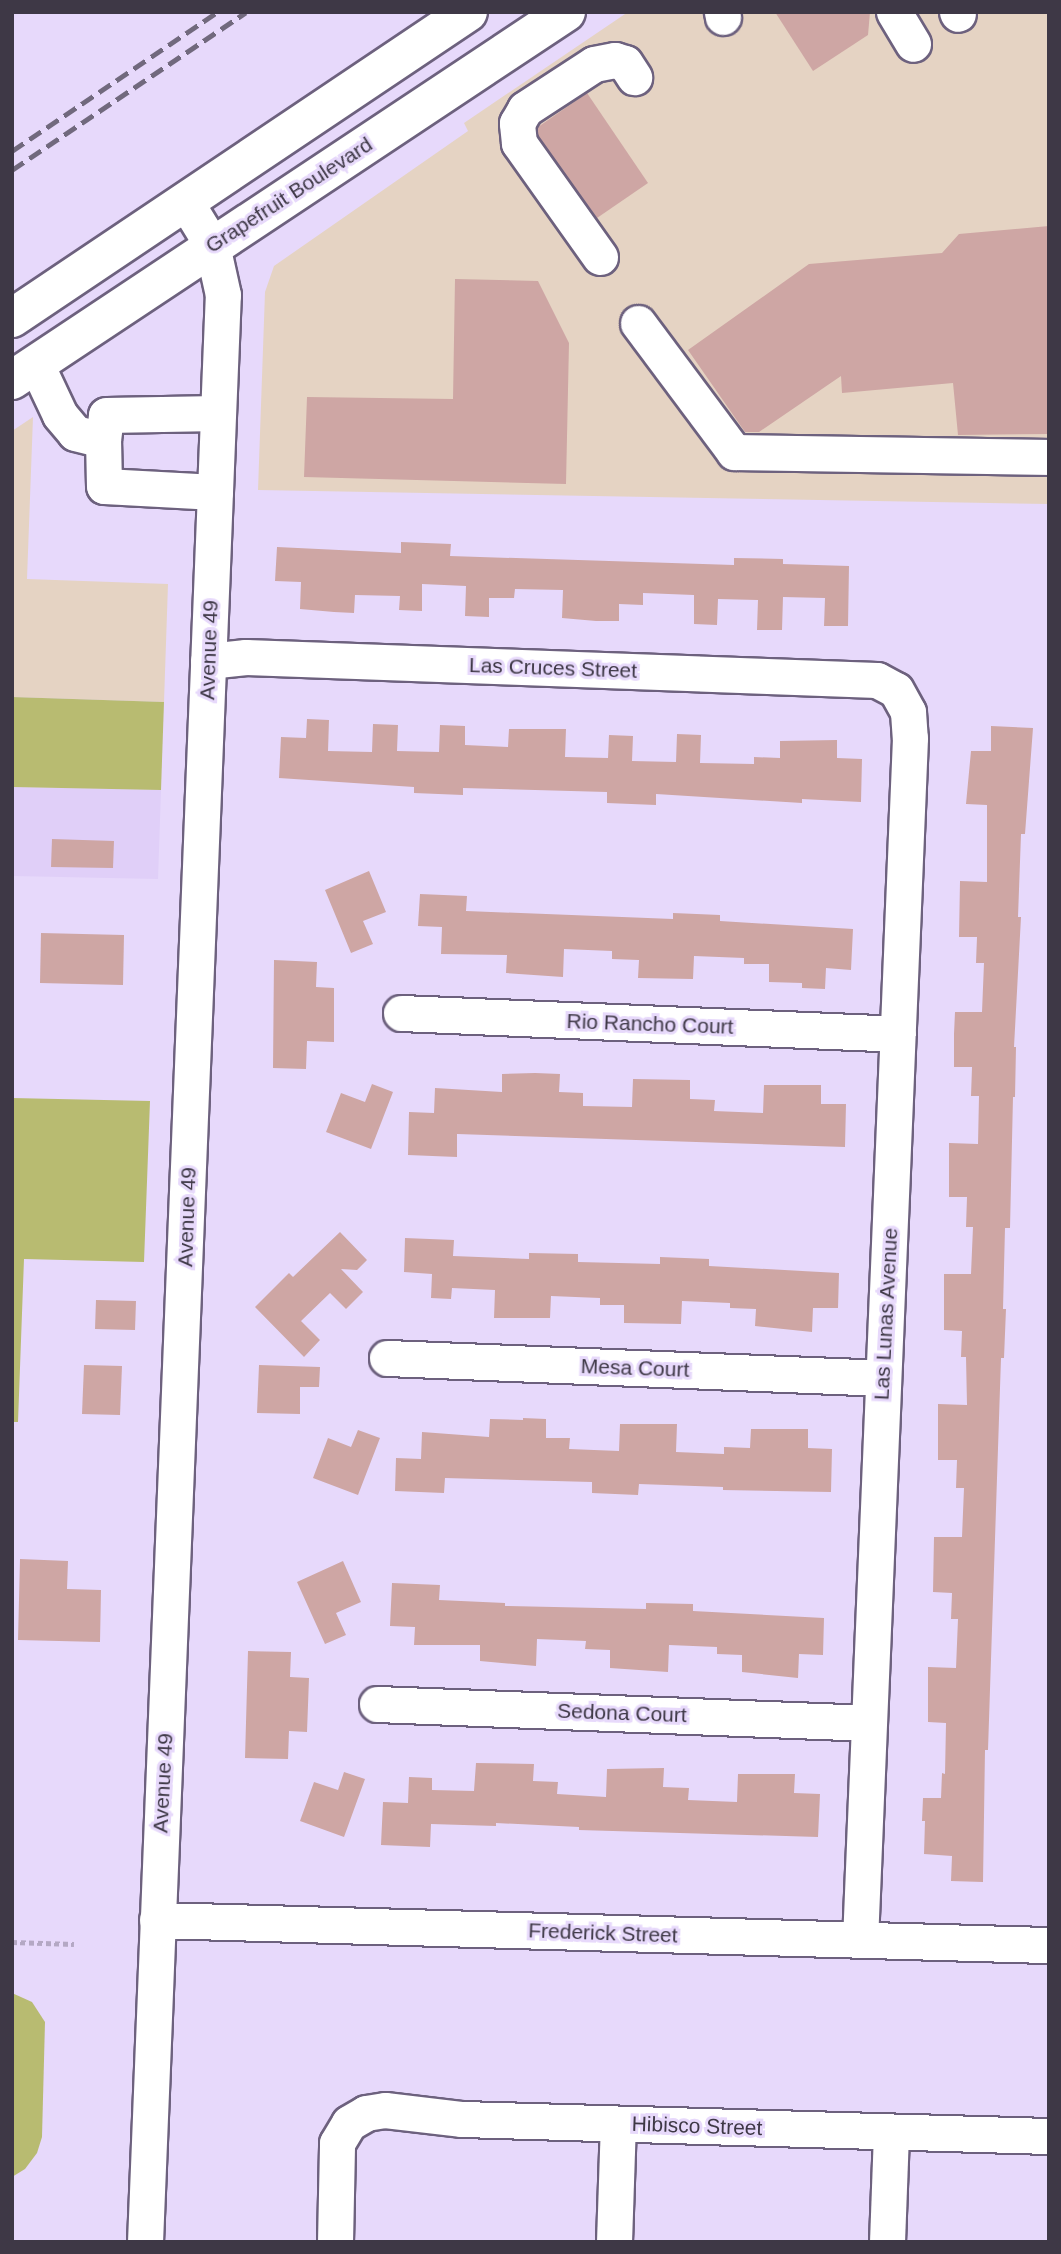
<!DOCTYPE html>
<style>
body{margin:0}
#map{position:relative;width:1061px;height:2254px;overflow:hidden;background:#e7d9fb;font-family:Arial,sans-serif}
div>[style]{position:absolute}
.commercial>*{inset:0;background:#e5d3c3}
.built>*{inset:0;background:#e0cff8}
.green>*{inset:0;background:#b8bb71}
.building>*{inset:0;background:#cea6a4}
.path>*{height:4.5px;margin-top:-2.25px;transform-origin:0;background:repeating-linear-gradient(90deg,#b4a8c4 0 5px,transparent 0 8.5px)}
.roads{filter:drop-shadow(2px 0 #6d617e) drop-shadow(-2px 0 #6d617e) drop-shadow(0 2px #6d617e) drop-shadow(0 -2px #6d617e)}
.minor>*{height:35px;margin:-17.5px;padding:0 17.5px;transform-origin:17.5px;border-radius:17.5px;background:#fff}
.major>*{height:38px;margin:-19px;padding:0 19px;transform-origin:19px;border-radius:19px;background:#fff}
.rail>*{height:5px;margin-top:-2.5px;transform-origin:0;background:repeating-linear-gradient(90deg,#71697d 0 14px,transparent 0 21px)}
span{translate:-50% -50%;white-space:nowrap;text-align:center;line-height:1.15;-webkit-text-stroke:6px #e7d9fb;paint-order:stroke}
.street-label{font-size:21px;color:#3e3846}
.frame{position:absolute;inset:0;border:14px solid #3e3846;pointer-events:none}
</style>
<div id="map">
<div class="commercial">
<div style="clip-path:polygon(628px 12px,1049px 12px,1049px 504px,258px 490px,265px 292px,274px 266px,468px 131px,464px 123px)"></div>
<div style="clip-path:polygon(33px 417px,27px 579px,168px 584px,164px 702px,12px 697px,12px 431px)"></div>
</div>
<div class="built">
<div style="clip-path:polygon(12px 787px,161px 790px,158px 879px,12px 876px)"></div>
</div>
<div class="green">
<div style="clip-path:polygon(12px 697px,164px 702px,161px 790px,12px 787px)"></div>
<div style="clip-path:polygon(12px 1098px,150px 1101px,144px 1262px,24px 1259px,18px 1422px,12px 1422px)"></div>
<div style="clip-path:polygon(12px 1993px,32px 2002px,45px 2022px,42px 2137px,37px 2153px,25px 2169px,12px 2177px)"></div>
</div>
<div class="building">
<div style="clip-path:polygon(775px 12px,870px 12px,868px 35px,813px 71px)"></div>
<div style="clip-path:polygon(587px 93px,648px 183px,597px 218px,538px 136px,538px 127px)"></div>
<div style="clip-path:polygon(1049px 226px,1049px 434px,958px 435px,953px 383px,842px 393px,841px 376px,759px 432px,745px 432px,688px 350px,809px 264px,942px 253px,959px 234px)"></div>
<div style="clip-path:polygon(455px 279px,538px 281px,569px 343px,566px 484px,304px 477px,307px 397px,453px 399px)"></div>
<div style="clip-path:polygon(401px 542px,451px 544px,450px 556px,734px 565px,734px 558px,783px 559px,783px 564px,849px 566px,848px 626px,824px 626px,825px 598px,783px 597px,782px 630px,757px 630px,758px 600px,718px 599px,717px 625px,694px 624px,694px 595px,643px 593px,643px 605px,619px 604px,619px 621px,596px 621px,562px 618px,563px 590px,515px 589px,514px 598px,489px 598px,489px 617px,465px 616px,466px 586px,422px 584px,422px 611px,399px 610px,400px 596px,355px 595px,354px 613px,334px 612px,300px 609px,301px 582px,275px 581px,277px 547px,401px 553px)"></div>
<div style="clip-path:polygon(307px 719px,329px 720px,328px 751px,372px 752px,373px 724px,398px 725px,397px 751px,439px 752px,440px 725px,465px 726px,465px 745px,508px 747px,509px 729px,566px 729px,565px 757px,608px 758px,609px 735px,633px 736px,632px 761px,676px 762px,677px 734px,701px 735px,700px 763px,754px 764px,754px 757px,780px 758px,780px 741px,837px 740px,837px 758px,862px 759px,861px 802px,802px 799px,802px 803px,656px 794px,656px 805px,607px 803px,607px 792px,463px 788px,463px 795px,414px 793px,414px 787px,279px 778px,281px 737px,306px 738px)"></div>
<div style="clip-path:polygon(991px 726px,1033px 728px,1025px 834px,1021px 834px,1018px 917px,1021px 917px,1014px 1047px,1016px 1047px,1015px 1097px,1013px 1097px,1010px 1228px,1005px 1228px,1003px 1309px,1006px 1309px,1004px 1358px,1001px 1358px,988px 1750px,985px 1750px,983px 1882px,951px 1881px,952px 1856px,924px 1854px,925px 1821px,922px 1821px,923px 1798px,941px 1798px,942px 1773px,945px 1774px,946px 1723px,928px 1722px,928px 1667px,956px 1668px,958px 1619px,951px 1619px,952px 1593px,933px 1592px,934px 1537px,962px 1537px,964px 1488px,956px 1488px,957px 1460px,938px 1460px,938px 1404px,967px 1405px,966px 1357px,961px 1357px,962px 1331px,944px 1330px,944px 1274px,971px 1274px,973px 1227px,966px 1227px,967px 1197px,949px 1197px,949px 1143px,978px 1144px,979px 1096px,971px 1096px,972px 1067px,954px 1067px,954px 1034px,955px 1012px,982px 1012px,984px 963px,976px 963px,977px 937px,959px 937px,960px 881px,987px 882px,987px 805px,966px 804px,971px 751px,991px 751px)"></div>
<div style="clip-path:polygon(52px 839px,114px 841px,113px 868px,51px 867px)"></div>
<div style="clip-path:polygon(369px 871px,386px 912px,363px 921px,373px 944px,351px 953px,325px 890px)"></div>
<div style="clip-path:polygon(420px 894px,467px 896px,466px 911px,673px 919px,673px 913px,720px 915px,720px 921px,853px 929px,851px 970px,826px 968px,825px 989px,802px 988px,802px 983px,769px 982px,769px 964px,744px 964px,744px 958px,694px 956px,693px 979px,638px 978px,639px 960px,612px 959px,612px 951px,564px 949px,563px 977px,506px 973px,507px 955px,441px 954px,442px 927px,418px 926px)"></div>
<div style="clip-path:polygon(41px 933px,124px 935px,123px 985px,40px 983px)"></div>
<div style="clip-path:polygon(274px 960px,317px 962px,316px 987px,334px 988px,334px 1042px,307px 1041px,306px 1069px,273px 1068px)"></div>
<div style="clip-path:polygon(535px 1073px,560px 1074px,559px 1092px,583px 1093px,583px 1106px,632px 1107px,633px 1079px,690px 1080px,690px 1099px,715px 1100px,714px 1111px,763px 1113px,764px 1085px,821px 1085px,821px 1104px,846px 1104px,845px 1147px,457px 1134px,457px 1157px,408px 1155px,409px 1112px,434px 1113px,435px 1088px,502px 1092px,502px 1074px)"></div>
<div style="clip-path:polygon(372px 1084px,393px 1092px,371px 1149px,326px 1132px,341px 1093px,365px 1102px)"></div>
<div style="clip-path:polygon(340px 1232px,367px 1260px,357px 1270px,341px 1269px,363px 1292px,346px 1309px,330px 1293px,301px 1321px,320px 1340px,304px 1357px,255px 1307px,289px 1273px,293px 1277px)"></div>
<div style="clip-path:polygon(405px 1238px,454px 1240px,453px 1256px,529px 1259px,529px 1253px,578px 1254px,578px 1262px,660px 1264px,660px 1257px,709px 1259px,709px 1266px,839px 1273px,838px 1308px,813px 1308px,812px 1332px,755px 1326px,756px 1309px,730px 1308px,730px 1303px,682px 1301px,681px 1324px,624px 1323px,624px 1305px,600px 1305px,600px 1298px,551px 1296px,550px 1318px,494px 1318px,495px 1290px,452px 1288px,451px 1299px,431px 1298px,432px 1274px,404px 1272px)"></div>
<div style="clip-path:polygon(96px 1300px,136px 1301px,135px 1330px,95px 1329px)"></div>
<div style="clip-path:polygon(84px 1365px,122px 1366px,120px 1415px,82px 1414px)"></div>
<div style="clip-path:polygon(259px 1365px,320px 1367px,319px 1387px,300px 1387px,300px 1414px,257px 1413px)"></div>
<div style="clip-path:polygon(523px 1418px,546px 1419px,546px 1438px,570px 1438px,569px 1449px,619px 1451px,620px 1424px,677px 1424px,676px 1452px,724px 1454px,724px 1447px,750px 1448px,751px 1429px,808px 1429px,808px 1448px,832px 1449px,831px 1492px,723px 1490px,723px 1487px,639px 1484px,638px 1495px,592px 1493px,592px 1482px,445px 1478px,444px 1493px,395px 1491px,396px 1458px,421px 1459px,422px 1432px,489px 1437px,490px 1419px,523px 1420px)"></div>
<div style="clip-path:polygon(358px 1430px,380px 1438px,358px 1495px,313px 1478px,328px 1438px,351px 1447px)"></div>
<div style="clip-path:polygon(20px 1559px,68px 1561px,67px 1589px,101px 1590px,100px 1642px,18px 1640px)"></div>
<div style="clip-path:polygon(343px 1561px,361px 1602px,336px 1613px,346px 1635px,325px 1644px,297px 1582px)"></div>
<div style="clip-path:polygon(392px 1583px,440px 1585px,439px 1600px,505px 1603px,505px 1606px,646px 1609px,646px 1603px,693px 1604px,693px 1611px,824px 1618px,823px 1655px,799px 1654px,798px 1678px,742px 1672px,742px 1655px,717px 1654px,717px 1647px,669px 1645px,668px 1672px,610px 1668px,610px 1650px,585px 1649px,586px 1641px,537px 1639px,536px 1666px,480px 1661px,480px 1645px,414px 1645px,415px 1627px,390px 1626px)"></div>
<div style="clip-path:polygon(248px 1651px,291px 1652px,290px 1677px,309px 1678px,307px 1732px,289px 1731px,288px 1759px,245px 1758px)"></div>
<div style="clip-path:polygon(476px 1763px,534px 1764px,533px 1781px,558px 1782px,557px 1794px,606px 1797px,607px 1769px,664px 1768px,663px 1787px,689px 1788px,688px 1800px,737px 1802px,738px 1774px,795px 1774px,794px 1793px,820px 1794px,818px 1837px,579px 1830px,579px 1827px,496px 1823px,496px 1826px,431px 1824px,430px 1847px,381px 1845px,383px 1802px,408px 1803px,409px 1777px,432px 1778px,432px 1790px,474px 1791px)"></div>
<div style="clip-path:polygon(344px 1772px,365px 1779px,344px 1837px,300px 1821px,314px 1782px,338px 1790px)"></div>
</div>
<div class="path">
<div style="left:12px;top:1942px;width:62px;rotate:1.8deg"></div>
</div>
<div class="roads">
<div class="minor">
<div style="left:722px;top:12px;width:5px;rotate:79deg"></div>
<div style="left:894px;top:12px;width:37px;rotate:59deg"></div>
<div style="left:957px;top:12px;width:2px;rotate:63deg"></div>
<div style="left:600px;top:257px;width:140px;rotate:-125.4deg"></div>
<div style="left:519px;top:143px;width:20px;rotate:-96deg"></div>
<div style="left:517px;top:123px;width:16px;rotate:-60deg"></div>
<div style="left:525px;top:109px;width:82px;rotate:-33.1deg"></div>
<div style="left:594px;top:64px;width:21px;rotate:-11deg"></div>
<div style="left:615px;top:60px;width:10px;rotate:17deg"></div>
<div style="left:625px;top:63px;width:17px;rotate:57deg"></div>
<div style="left:638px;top:323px;width:161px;rotate:53.3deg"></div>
<div style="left:734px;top:452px;width:315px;rotate:0.9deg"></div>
<div style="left:36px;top:364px;width:56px;rotate:64.8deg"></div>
<div style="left:60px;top:415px;width:23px;rotate:50deg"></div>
<div style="left:75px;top:433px;width:29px;rotate:14deg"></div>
<div style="left:215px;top:492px;width:111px;rotate:-176.9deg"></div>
<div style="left:104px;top:486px;width:46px;rotate:-91.2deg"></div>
<div style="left:103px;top:440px;width:25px;rotate:-83deg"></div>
<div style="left:106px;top:415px;width:112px;rotate:-1deg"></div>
<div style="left:208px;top:661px;width:38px;rotate:-6deg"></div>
<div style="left:246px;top:657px;width:631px;rotate:2.09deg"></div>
<div style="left:877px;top:680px;width:21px;rotate:28deg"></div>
<div style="left:896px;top:690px;width:25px;rotate:61deg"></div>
<div style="left:908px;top:712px;width:26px;rotate:86deg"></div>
<div style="left:910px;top:738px;width:1203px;rotate:92.38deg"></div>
<div style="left:401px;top:1013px;width:497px;rotate:2.4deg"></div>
<div style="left:387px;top:1358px;width:496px;rotate:2.3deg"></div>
<div style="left:377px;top:1704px;width:490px;rotate:2.2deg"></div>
<div style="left:157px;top:1920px;width:892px;rotate:1.61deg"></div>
<div style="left:145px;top:2242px;width:1949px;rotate:-87.71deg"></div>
<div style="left:223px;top:295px;width:51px;rotate:-102.4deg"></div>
<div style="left:212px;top:245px;width:52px;rotate:-121.5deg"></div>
<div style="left:335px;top:2242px;width:99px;rotate:-88.8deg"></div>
<div style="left:337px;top:2143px;width:23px;rotate:-59deg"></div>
<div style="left:349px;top:2123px;width:20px;rotate:-30deg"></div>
<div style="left:366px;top:2113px;width:19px;rotate:-9deg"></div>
<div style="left:385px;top:2110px;width:78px;rotate:6.7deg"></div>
<div style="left:462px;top:2119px;width:587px;rotate:1.66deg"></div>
<div style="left:614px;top:2242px;width:118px;rotate:-88.1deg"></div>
<div style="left:887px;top:2242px;width:110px;rotate:-87.9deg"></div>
</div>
<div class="major">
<div style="left:12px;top:318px;width:549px;rotate:-33.86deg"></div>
<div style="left:12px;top:380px;width:665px;rotate:-33.59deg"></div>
</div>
</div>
<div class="rail">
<div style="left:12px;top:151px;width:248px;rotate:-34.1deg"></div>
<div style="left:12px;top:170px;width:282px;rotate:-34deg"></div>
</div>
<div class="street-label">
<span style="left:289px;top:195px;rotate:-33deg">Grapefruit Boulevard</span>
<span style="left:209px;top:650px;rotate:-88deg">Avenue 49</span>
<span style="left:553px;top:668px;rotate:2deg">Las Cruces Street</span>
<span style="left:650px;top:1024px;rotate:2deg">Rio Rancho Court</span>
<span style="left:187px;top:1217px;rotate:-88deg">Avenue 49</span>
<span style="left:886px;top:1314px;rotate:-87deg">Las Lunas Avenue</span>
<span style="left:635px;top:1368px;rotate:2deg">Mesa Court</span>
<span style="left:622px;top:1713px;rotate:2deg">Sedona Court</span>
<span style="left:163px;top:1783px;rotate:-87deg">Avenue 49</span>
<span style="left:603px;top:1933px;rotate:2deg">Frederick Street</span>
<span style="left:697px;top:2126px;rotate:2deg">Hibisco Street</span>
</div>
<div class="frame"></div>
</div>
